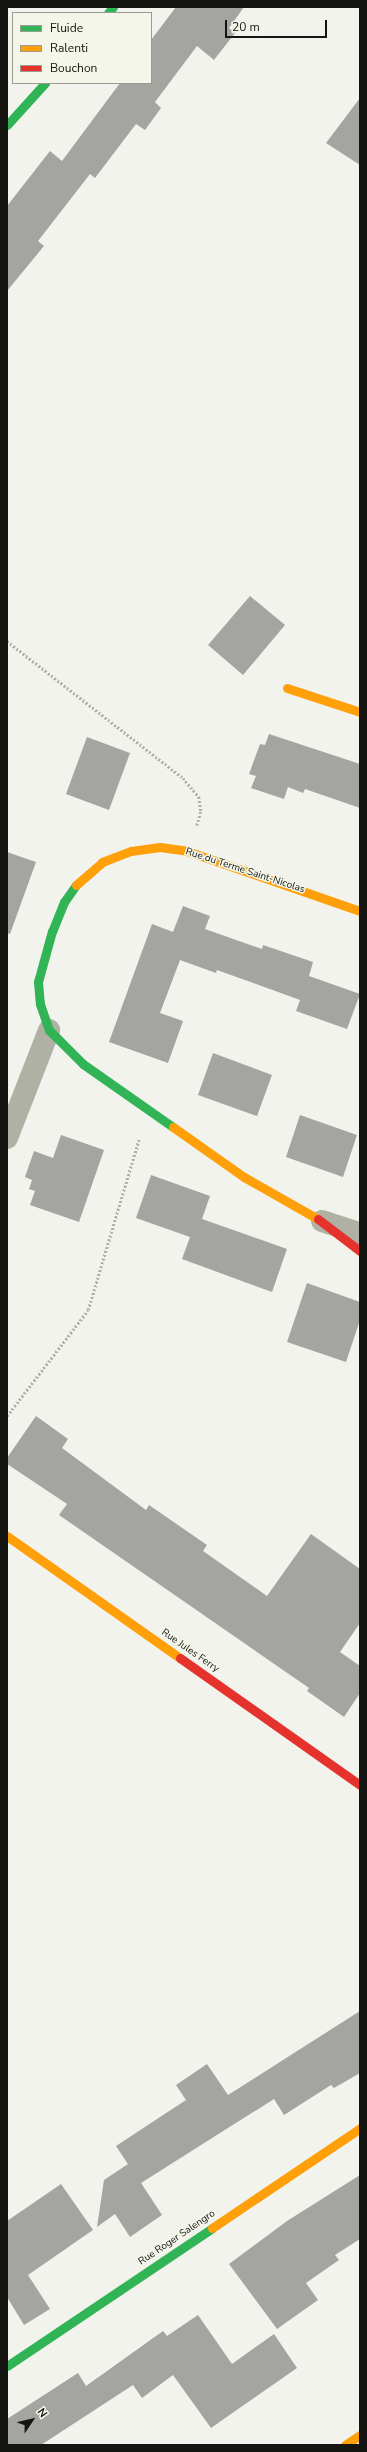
<!DOCTYPE html>
<style>
body{margin:0}
#map{position:relative;width:367px;height:2452px;overflow:hidden;background:#f2f3ec;font-family:"Nunito Sans",sans-serif}
div>[style]{position:absolute}
.building>*{inset:0;background:#a4a5a0}
.path>*{height:2.5px;margin-top:-1.25px;transform-origin:0;background:repeating-linear-gradient(90deg,#afb1a9 0 2px,transparent 0 4px)}
.street>*{height:22px;margin:-11px;padding:0 11px;transform-origin:11px;border-radius:11px;background:#afb1a5}
.fast>*{height:9px;margin:-4.5px;padding:0 4.5px;transform-origin:4.5px;border-radius:4.5px;background:#30b455}
.slow>*{height:9px;margin:-4.5px;padding:0 4.5px;transform-origin:4.5px;border-radius:4.5px;background:#ff9f0a}
.jam>*{height:9px;margin:-4.5px;padding:0 4.5px;transform-origin:4.5px;border-radius:4.5px;background:#e5322d}
span{translate:-50% -50%;white-space:nowrap;text-align:center;line-height:1.15;-webkit-text-stroke:3px #f3f6e9;paint-order:stroke}
.street-label{font-size:10px;color:#141511}
.frame{position:absolute;inset:0;border:8px solid #141511;pointer-events:none}
.legend{position:absolute;left:12px;top:12px;width:140px;height:72px;box-sizing:border-box;background:#f3f6e9;border:1px solid #9a9c93;margin:0;padding:5px 7px;list-style:none;font-size:12px;color:#141511}
.legend li{display:flex;align-items:center;gap:8px;height:20px}
.legend b{width:20px;border:1px solid #9a9c93}
.north{position:absolute;left:12px;top:2400px;width:40px;height:40px;-webkit-text-stroke:3px #f3f6e9;paint-order:stroke;rotate:55deg;font-size:11px;font-weight:700;line-height:16px;text-align:center;color:#141511}
.north::after{content:'';display:block;margin:auto;width:14px;height:18px;background:#141511;clip-path:polygon(50% 0,100% 100%,50% 72%,0 100%)}
.scale{position:absolute;left:225px;top:20px;width:102px;height:18px;box-sizing:border-box;border:2px solid #141511;border-top:0;padding-left:5px;font-size:12px;line-height:14px;white-space:nowrap;color:#141511;-webkit-text-stroke:3px #f3f6e9;paint-order:stroke}
</style>
<div id="map">
<div class="building">
<div style="clip-path:polygon(176px 7px,244px 7px,229px 28px,235px 33px,214px 60px,197px 46px,155px 102px,161px 108px,145px 130px,136px 124px,95px 178px,90px 174px,38px 241px,44px 246px,7px 291px,7px 206px,50px 151px,62px 161px,120px 83px,151px 83px,151px 40px)"></div>
<div style="clip-path:polygon(360px 98px,360px 165px,326px 143px)"></div>
<div style="clip-path:polygon(250px 596px,285px 625px,243px 675px,208px 645px)"></div>
<div style="clip-path:polygon(269px 734px,360px 764px,360px 808px,305px 789px,303px 793px,288px 787px,284px 799px,251px 788px,256px 776px,249px 774px,260px 744px,265px 745px)"></div>
<div style="clip-path:polygon(87px 737px,130px 753px,109px 810px,66px 794px)"></div>
<div style="clip-path:polygon(7px 852px,36px 862px,10px 934px,7px 933px)"></div>
<div style="clip-path:polygon(183px 906px,210px 916px,205px 929px,262px 949px,263px 945px,313px 962px,309px 976px,360px 994px,347px 1029px,296px 1011px,300px 1000px,217px 970px,216px 973px,180px 960px,160px 1013px,183px 1021px,168px 1063px,109px 1042px,152px 924px,173px 932px)"></div>
<div style="clip-path:polygon(213px 1053px,272px 1075px,257px 1116px,198px 1095px)"></div>
<div style="clip-path:polygon(300px 1115px,357px 1135px,343px 1177px,286px 1157px)"></div>
<div style="clip-path:polygon(61px 1135px,104px 1150px,79px 1222px,30px 1205px,35px 1191px,29px 1189px,32px 1180px,25px 1177px,34px 1151px,53px 1158px)"></div>
<div style="clip-path:polygon(151px 1175px,210px 1196px,202px 1219px,287px 1249px,272px 1292px,182px 1259px,190px 1237px,136px 1218px)"></div>
<div style="clip-path:polygon(307px 1283px,360px 1302px,360px 1320px,346px 1362px,287px 1342px)"></div>
<div style="clip-path:polygon(36px 1416px,68px 1439px,62px 1448px,146px 1510px,149px 1505px,207px 1545px,203px 1551px,267px 1596px,311px 1534px,360px 1569px,360px 1623px,340px 1652px,360px 1666px,360px 1693px,344px 1717px,307px 1691px,309px 1688px,59px 1515px,67px 1504px,7px 1464px,7px 1458px)"></div>
<div style="clip-path:polygon(360px 2011px,360px 2073px,334px 2088px,331px 2085px,284px 2115px,274px 2099px,141px 2183px,162px 2215px,130px 2237px,115px 2214px,97px 2227px,104px 2180px,128px 2164px,139px 2181px,116px 2146px,186px 2100px,176px 2085px,207px 2064px,228px 2095px)"></div>
<div style="clip-path:polygon(360px 2175px,360px 2239px,335px 2255px,339px 2260px,306px 2283px,318px 2300px,277px 2329px,229px 2264px,287px 2221px)"></div>
<div style="clip-path:polygon(61px 2184px,93px 2230px,28px 2275px,50px 2309px,24px 2325px,7px 2297px,7px 2221px)"></div>
<div style="clip-path:polygon(198px 2315px,232px 2364px,274px 2334px,297px 2368px,211px 2428px,173px 2375px,142px 2398px,133px 2385px,41px 2445px,7px 2445px,7px 2419px,78px 2373px,86px 2386px,163px 2331px,167px 2336px)"></div>
</div>
<div class="path">
<div style="left:7px;top:641px;width:223px;rotate:37.9deg"></div>
<div style="left:183px;top:778px;width:25px;rotate:50deg"></div>
<div style="left:199px;top:797px;width:15px;rotate:82deg"></div>
<div style="left:201px;top:812px;width:14px;rotate:107deg"></div>
<div style="left:7px;top:1416px;width:133px;rotate:-52.6deg"></div>
<div style="left:88px;top:1310px;width:178px;rotate:-73.4deg"></div>
</div>
<div class="street">
<div style="left:7px;top:1138px;width:116px;rotate:-68.7deg"></div>
<div style="left:322px;top:1221px;width:40px;rotate:18deg"></div>
</div>
<div class="fast">
<div style="left:108px;top:13px;width:8px;rotate:-50deg"></div>
<div style="left:7px;top:125px;width:57px;rotate:-47.9deg"></div>
<div style="left:76px;top:885px;width:21px;rotate:125deg"></div>
<div style="left:64px;top:902px;width:31px;rotate:112deg"></div>
<div style="left:52px;top:931px;width:53px;rotate:105.4deg"></div>
<div style="left:38px;top:982px;width:22px;rotate:85deg"></div>
<div style="left:40px;top:1004px;width:28px;rotate:71deg"></div>
<div style="left:49px;top:1030px;width:48px;rotate:45deg"></div>
<div style="left:83px;top:1064px;width:110px;rotate:35deg"></div>
<div style="left:7px;top:2366px;width:247px;rotate:-33.9deg"></div>
</div>
<div class="slow">
<div style="left:287px;top:688px;width:77px;rotate:18.2deg"></div>
<div style="left:76px;top:885px;width:35px;rotate:-41deg"></div>
<div style="left:102px;top:862px;width:31px;rotate:-21deg"></div>
<div style="left:131px;top:851px;width:29px;rotate:-8deg"></div>
<div style="left:160px;top:847px;width:27px;rotate:8deg"></div>
<div style="left:187px;top:851px;width:183px;rotate:19.1deg"></div>
<div style="left:173px;top:1127px;width:87px;rotate:35.2deg"></div>
<div style="left:244px;top:1177px;width:85px;rotate:29.6deg"></div>
<div style="left:7px;top:1536px;width:212px;rotate:35.2deg"></div>
<div style="left:212px;top:2228px;width:179px;rotate:-34deg"></div>
<div style="left:345px;top:2445px;width:18px;rotate:-34deg"></div>
</div>
<div class="jam">
<div style="left:318px;top:1219px;width:53px;rotate:37.3deg"></div>
<div style="left:180px;top:1658px;width:220px;rotate:35.2deg"></div>
</div>
<div class="street-label">
<span style="left:245px;top:871px;rotate:18deg">Rue du Terme Saint-Nicolas</span>
<span style="left:190px;top:1651px;rotate:35deg">Rue Jules Ferry</span>
<span style="left:177px;top:2238px;rotate:-34deg">Rue Roger Salengro</span>
</div>
<div class="frame"></div>
<ul class="legend">
<li><b style="height:5px;background:#30b455"></b>Fluide</li>
<li><b style="height:5px;background:#ff9f0a"></b>Ralenti</li>
<li><b style="height:5px;background:#e5322d"></b>Bouchon</li>
</ul>
<div class="north">N</div>
<div class="scale">20 m</div>
</div>
